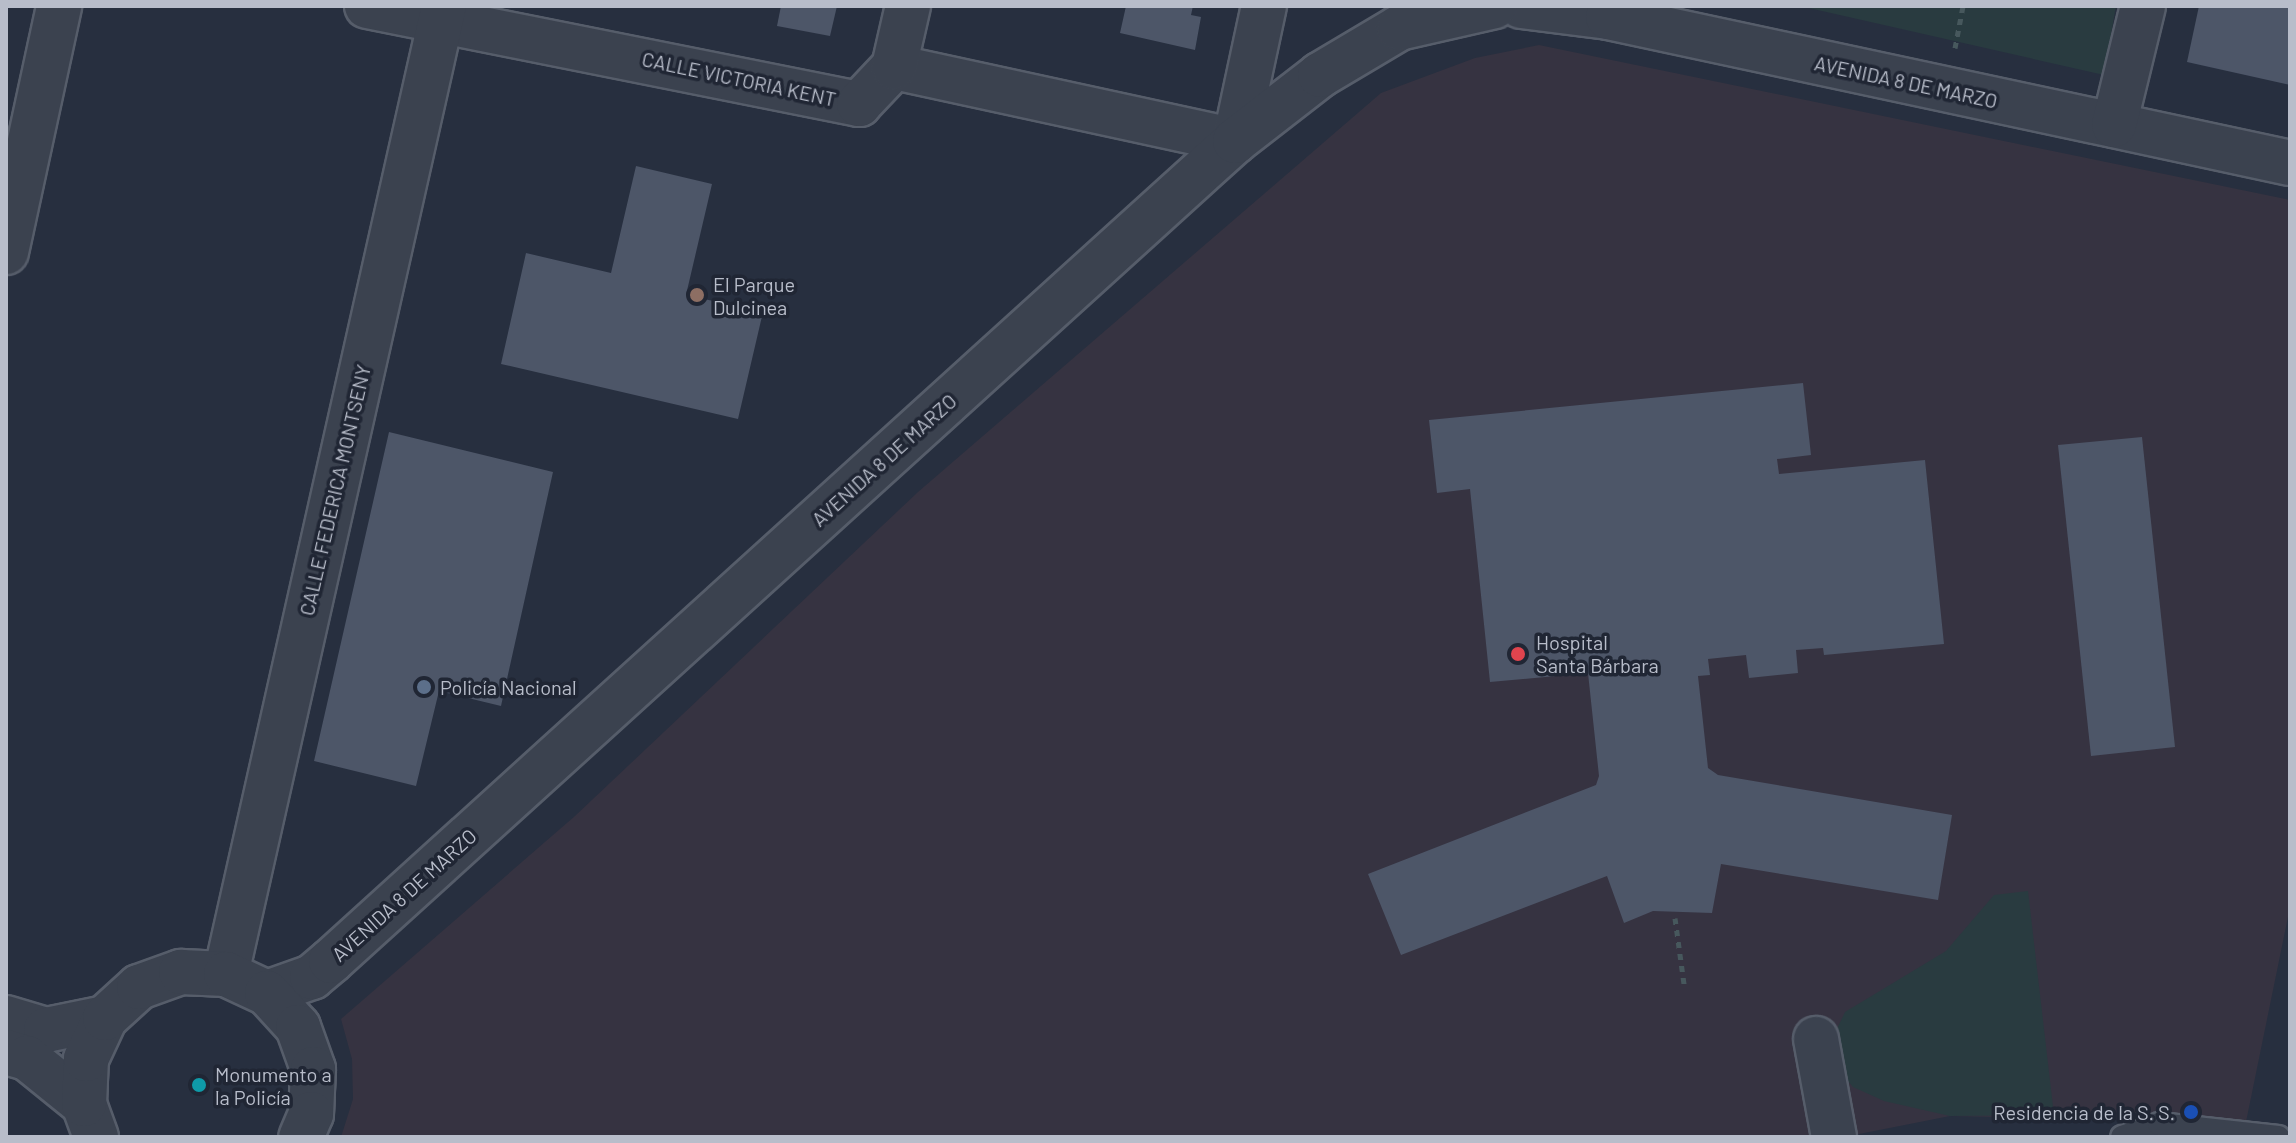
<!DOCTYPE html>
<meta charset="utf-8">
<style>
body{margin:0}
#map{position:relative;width:2296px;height:1143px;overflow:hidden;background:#272f3f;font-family:Barlow,sans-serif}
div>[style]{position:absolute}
.medical>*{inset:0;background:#363341}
.green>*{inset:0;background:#293b40}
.building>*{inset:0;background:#4d5668}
.path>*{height:5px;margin-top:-2.5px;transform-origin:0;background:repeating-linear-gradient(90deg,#47585d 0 6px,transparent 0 12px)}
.roads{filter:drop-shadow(2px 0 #565d6a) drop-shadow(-2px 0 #565d6a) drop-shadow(0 2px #565d6a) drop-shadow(0 -2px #565d6a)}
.service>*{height:22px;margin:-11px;padding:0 11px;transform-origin:11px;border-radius:11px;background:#3b424f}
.minor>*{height:44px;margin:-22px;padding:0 22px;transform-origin:22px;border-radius:22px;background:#3b424f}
.dots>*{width:22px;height:22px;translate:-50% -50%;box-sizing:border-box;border:4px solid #202634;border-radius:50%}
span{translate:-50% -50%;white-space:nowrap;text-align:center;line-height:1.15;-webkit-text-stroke:7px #202634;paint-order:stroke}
.street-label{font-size:20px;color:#b8bdca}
.poi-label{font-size:20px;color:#b8bdca}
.left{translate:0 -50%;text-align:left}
.right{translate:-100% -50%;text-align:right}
.frame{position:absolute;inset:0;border:8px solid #b8bdca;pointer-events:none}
</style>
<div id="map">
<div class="medical">
<div style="clip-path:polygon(1539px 45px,2290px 200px,2290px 907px,2246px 1122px,1950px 1116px,1844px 1137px,341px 1137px,353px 1099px,352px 1059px,341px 1019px,575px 816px,918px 492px,1381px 93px,1475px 58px)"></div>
</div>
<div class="green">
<div style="clip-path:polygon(1800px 6px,2116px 6px,2104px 75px)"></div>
<div style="clip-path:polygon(2028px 891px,2054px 1115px,1950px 1116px,1884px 1101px,1853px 1087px,1841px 1073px,1835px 1033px,1845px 1012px,1946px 951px,1994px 895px)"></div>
</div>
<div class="building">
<div style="clip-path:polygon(781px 6px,837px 6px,830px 36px,777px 26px)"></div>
<div style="clip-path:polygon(1126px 6px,1193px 6px,1191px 15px,1201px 17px,1195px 50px,1120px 33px)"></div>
<div style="clip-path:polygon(2199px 6px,2290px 6px,2290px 85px,2187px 62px)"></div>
<div style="clip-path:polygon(636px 166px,712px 184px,686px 295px,763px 312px,738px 419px,501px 364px,526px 253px,611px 273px)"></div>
<div style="clip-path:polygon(1803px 383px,1811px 455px,1777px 459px,1779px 474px,1925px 460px,1944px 644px,1824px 655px,1823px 648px,1796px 650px,1798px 673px,1749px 678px,1746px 655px,1708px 659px,1710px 675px,1698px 676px,1708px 768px,1718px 775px,1952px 815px,1938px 900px,1721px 864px,1712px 913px,1653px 911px,1624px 923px,1607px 876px,1401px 955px,1368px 874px,1596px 785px,1599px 776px,1588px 673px,1490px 682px,1470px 489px,1437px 493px,1429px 420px)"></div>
<div style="clip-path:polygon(389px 432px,553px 472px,501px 706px,439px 691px,416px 786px,314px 761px)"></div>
<div style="clip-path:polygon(2142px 437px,2175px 747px,2091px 756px,2058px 445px)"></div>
</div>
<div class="path">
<div style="left:1955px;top:48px;width:43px;rotate:-79.2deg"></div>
<div style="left:1675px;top:918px;width:67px;rotate:82.2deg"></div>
</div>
<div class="roads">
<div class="service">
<div style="left:2122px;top:1137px;width:39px;rotate:-19deg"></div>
<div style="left:2159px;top:1124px;width:120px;rotate:6.2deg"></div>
</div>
<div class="minor">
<div style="left:367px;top:6px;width:502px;rotate:11.27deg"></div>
<div style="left:859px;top:104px;width:51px;rotate:-46.6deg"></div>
<div style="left:1521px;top:6px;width:88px;rotate:7.2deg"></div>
<div style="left:1608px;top:17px;width:697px;rotate:12.08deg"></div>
<div style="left:894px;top:67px;width:349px;rotate:12.2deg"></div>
<div style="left:894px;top:67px;width:63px;rotate:-77.1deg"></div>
<div style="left:2114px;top:125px;width:122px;rotate:-76.3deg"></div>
<div style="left:1235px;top:141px;width:138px;rotate:-77.9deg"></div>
<div style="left:6px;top:252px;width:252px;rotate:-77.8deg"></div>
<div style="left:226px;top:974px;width:992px;rotate:-77.31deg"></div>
<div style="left:267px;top:993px;width:48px;rotate:-19.6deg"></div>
<div style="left:312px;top:977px;width:25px;rotate:-40deg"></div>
<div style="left:331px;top:961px;width:1220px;rotate:-42.21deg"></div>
<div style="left:1235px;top:141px;width:108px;rotate:-37.8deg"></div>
<div style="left:1320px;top:75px;width:92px;rotate:-30.7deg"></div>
<div style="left:1399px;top:28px;width:98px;rotate:-12.9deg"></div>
<div style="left:6px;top:1018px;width:42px;rotate:16.7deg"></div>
<div style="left:46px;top:1030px;width:60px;rotate:-11.5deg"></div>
<div style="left:1816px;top:1039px;width:100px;rotate:79.6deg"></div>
<div style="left:6px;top:1052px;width:22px;rotate:16deg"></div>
<div style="left:27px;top:1058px;width:73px;rotate:38.9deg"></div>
<div style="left:96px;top:1137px;width:35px;rotate:-110deg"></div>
<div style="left:84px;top:1104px;width:45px;rotate:-87.5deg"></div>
<div style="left:86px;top:1059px;width:45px;rotate:-65.1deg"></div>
<div style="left:105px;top:1018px;width:46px;rotate:-42.4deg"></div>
<div style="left:139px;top:987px;width:45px;rotate:-19.7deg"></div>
<div style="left:181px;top:972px;width:45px;rotate:2.5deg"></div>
<div style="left:226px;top:974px;width:45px;rotate:24.9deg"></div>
<div style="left:267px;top:993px;width:46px;rotate:47.6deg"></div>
<div style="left:298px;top:1027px;width:45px;rotate:70.3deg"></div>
<div style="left:313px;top:1069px;width:45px;rotate:92.5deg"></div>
<div style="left:311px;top:1114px;width:25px;rotate:113deg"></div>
</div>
</div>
<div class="dots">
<div style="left:697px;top:295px;background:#8d6e63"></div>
<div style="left:1518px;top:654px;background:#e0444e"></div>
<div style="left:424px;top:687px;background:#5c6f8a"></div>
<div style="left:199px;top:1085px;background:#0f9aa8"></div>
<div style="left:2191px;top:1112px;background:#1a4fb4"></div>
</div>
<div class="street-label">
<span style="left:739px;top:79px;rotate:12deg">CALLE VICTORIA KENT</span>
<span style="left:1906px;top:82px;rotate:12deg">AVENIDA 8 DE MARZO</span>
<span style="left:884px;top:460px;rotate:-42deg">AVENIDA 8 DE MARZO</span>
<span style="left:335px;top:490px;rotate:-77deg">CALLE FEDERICA MONTSENY</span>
<span style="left:404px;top:895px;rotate:-42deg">AVENIDA 8 DE MARZO</span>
</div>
<div class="poi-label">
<span class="left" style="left:713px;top:296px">El Parque<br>Dulcinea</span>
<span class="left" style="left:1536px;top:654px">Hospital<br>Santa Bárbara</span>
<span class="left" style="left:440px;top:687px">Policía Nacional</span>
<span class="left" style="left:215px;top:1086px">Monumento a<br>la Policía</span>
<span class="right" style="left:2175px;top:1112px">Residencia de la S. S.</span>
</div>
<div class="frame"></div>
</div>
